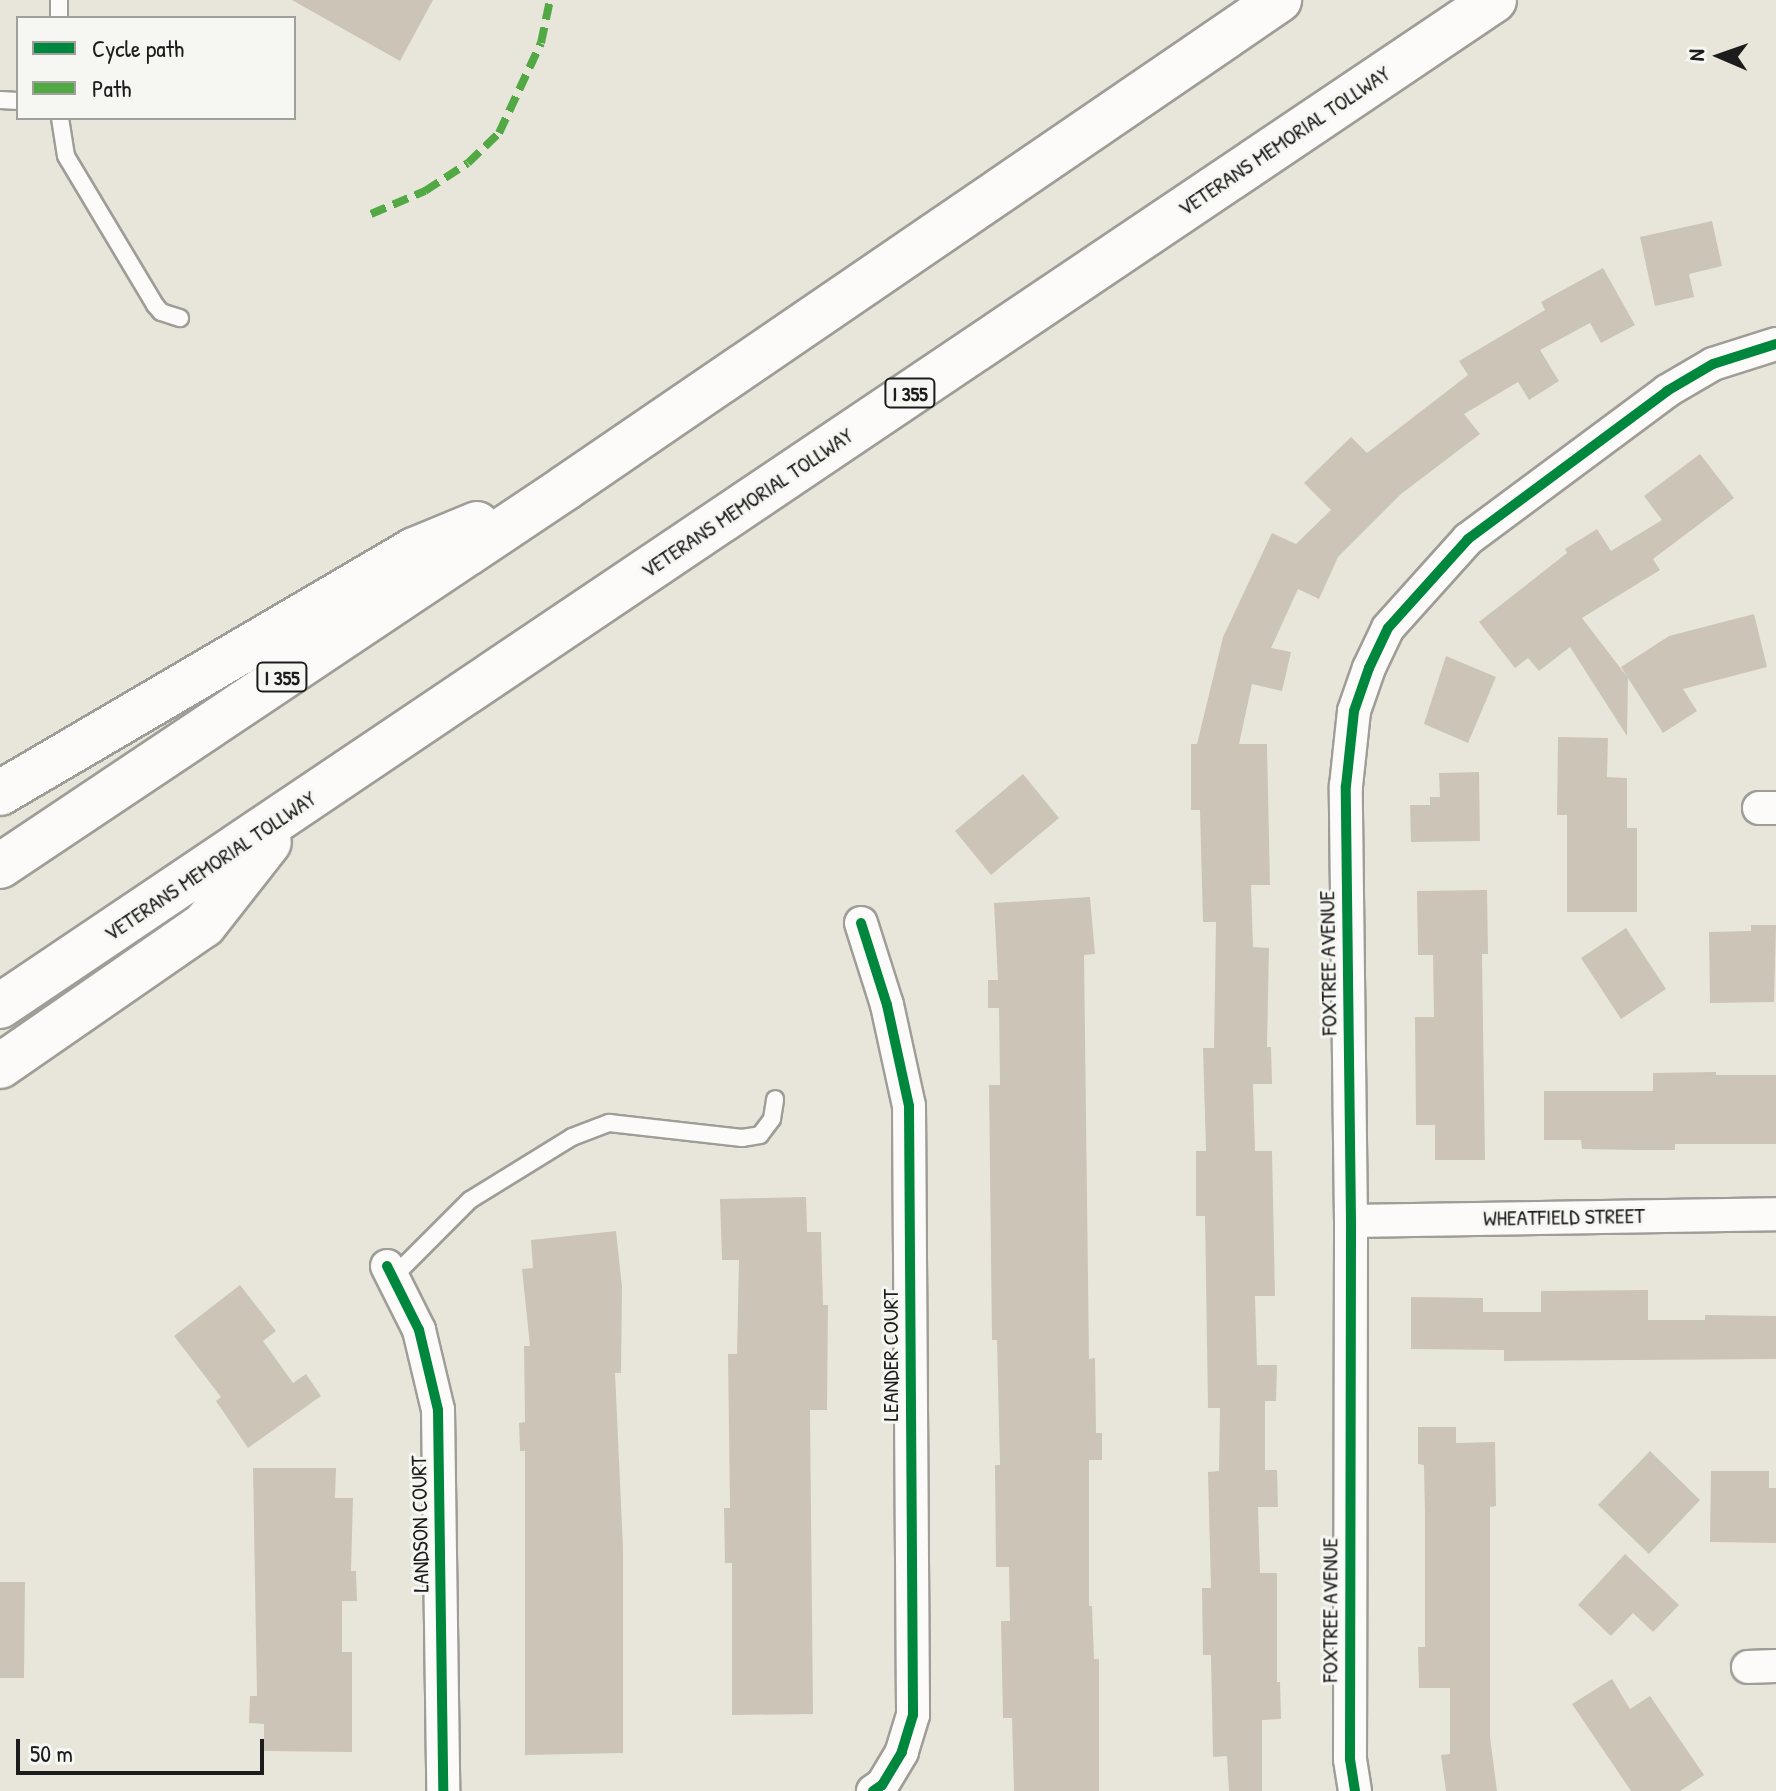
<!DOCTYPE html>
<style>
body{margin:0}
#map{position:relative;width:1776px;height:1791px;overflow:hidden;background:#e8e6db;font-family:"Patrick Hand",sans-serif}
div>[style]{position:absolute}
.building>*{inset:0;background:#ccc4b7}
.roads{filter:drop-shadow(2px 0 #9f9d97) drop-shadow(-2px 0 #9f9d97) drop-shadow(0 2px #9f9d97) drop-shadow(0 -2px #9f9d97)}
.service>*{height:16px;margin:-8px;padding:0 8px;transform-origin:8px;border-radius:8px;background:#fcfbfa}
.minor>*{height:32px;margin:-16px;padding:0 16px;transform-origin:16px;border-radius:16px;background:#fcfbfa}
.motorway>*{height:44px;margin:-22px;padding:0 22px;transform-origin:22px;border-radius:22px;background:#fcfbfa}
.quiet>*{height:8px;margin-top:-4px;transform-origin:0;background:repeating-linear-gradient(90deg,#52a943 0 16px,transparent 0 24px)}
.cycleway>*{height:10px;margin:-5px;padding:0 5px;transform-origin:5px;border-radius:5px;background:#00873e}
span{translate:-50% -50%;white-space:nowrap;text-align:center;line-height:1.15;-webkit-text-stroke:6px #f6f6f2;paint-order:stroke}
.shield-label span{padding:2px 6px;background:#f6f6f2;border:2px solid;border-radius:6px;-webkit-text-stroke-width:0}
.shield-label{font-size:20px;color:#1c1c1c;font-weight:700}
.street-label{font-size:22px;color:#1c1c1c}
.legend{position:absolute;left:16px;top:16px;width:280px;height:104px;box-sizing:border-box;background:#f6f6f2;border:2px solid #9f9f9c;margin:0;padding:10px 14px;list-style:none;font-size:24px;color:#1c1c1c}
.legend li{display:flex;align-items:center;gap:16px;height:40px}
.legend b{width:40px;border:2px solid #9f9f9c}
.north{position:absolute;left:1680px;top:16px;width:80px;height:80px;-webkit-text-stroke:6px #f6f6f2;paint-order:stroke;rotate:272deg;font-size:22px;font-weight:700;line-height:32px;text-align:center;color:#1c1c1c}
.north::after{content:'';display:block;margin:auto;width:28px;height:36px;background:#1c1c1c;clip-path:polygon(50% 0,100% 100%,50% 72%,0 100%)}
.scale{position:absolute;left:16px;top:1739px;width:248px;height:36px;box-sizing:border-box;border:4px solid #1c1c1c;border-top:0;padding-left:10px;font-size:24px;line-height:28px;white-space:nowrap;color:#1c1c1c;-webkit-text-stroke:6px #f6f6f2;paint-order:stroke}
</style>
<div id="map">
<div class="building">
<div style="clip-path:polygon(292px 0,433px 0,400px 61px)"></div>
<div style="clip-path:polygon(1712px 221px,1722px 266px,1689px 274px,1694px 297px,1655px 306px,1640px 237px)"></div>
<div style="clip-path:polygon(1603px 268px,1635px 325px,1601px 343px,1590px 323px,1540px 350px,1559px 381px,1529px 400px,1518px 382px,1464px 414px,1480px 434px,1401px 494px,1338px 557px,1319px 599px,1298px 589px,1271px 648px,1291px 652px,1282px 691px,1252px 684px,1239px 744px,1267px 744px,1270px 885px,1251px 885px,1253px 947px,1269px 948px,1267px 1047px,1271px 1047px,1272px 1084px,1253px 1084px,1255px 1151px,1272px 1151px,1275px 1296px,1255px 1296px,1257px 1365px,1277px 1365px,1276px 1401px,1265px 1401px,1265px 1470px,1277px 1470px,1278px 1507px,1258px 1507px,1260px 1573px,1277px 1573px,1277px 1682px,1280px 1682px,1281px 1719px,1262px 1720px,1262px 1791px,1229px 1791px,1227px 1756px,1213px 1757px,1211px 1655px,1203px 1655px,1202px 1588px,1211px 1588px,1208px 1472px,1219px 1471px,1220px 1408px,1208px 1408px,1205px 1216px,1196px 1216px,1196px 1151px,1206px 1151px,1203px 1048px,1214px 1048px,1216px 922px,1203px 922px,1200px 810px,1191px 810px,1191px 744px,1197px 744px,1223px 637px,1272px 533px,1296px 544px,1331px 510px,1304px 483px,1351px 437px,1367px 453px,1468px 375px,1459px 361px,1545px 310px,1541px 302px)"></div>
<div style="clip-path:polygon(1700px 454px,1734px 498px,1653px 559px,1660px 570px,1582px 618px,1628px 678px,1627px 736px,1570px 647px,1539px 671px,1528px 658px,1515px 668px,1479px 622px,1567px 553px,1565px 549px,1597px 529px,1611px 551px,1662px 520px,1644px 496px)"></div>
<div style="clip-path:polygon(1754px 614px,1767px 667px,1683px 689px,1697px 711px,1663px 733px,1621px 667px,1669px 636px)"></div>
<div style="clip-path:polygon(1446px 656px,1496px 677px,1468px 743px,1424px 724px)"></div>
<div style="clip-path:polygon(1558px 737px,1608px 738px,1607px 777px,1627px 778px,1627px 828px,1637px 828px,1637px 912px,1567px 912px,1567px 815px,1557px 815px)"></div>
<div style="clip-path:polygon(1479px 772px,1480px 841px,1411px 842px,1410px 805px,1430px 805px,1430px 797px,1440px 797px,1439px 773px)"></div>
<div style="clip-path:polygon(1023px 774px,1059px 818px,991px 875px,955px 831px)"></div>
<div style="clip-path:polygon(1487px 890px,1488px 954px,1482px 954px,1485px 1160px,1435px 1160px,1435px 1125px,1416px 1125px,1415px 1017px,1434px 1017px,1433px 955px,1418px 955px,1417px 891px)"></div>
<div style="clip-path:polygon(1090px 897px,1095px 954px,1084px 955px,1089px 1359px,1095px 1358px,1096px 1433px,1102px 1433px,1102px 1460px,1089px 1460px,1089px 1606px,1092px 1606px,1094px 1659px,1099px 1659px,1099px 1791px,1014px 1791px,1012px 1718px,1003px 1718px,1001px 1621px,1010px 1621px,1009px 1567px,996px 1567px,995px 1465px,1000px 1465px,997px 1340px,992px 1340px,989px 1085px,1000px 1085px,999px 1008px,988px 1008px,988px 980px,998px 980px,994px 903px)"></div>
<div style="clip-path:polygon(1751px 925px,1776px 925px,1774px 1002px,1710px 1003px,1709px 932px,1751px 931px)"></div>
<div style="clip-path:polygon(1626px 928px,1666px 989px,1621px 1019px,1581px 958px)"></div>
<div style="clip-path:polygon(1716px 1072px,1716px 1075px,1776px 1075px,1776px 1144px,1675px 1144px,1675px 1150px,1638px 1150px,1582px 1149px,1581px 1140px,1544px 1140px,1544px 1091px,1653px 1091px,1653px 1073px)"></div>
<div style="clip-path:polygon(806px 1197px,807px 1232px,821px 1232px,823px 1305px,828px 1305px,827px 1410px,810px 1410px,813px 1714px,732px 1715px,732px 1563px,725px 1563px,724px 1508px,730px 1508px,728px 1354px,737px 1354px,739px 1260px,722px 1260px,720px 1199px)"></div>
<div style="clip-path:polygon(616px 1231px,622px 1287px,621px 1373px,615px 1373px,623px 1548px,623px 1753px,525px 1755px,525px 1451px,520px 1451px,519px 1423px,525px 1422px,524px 1346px,530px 1346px,522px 1269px,533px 1268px,531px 1240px)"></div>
<div style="clip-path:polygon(240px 1285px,276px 1331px,263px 1341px,293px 1383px,306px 1374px,321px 1396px,248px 1448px,216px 1401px,221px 1397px,174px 1336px)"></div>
<div style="clip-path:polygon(1648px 1290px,1648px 1320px,1705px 1320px,1705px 1315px,1776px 1316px,1776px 1359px,1504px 1361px,1504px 1350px,1411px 1349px,1411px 1297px,1483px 1298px,1483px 1312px,1541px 1312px,1541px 1291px)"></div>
<div style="clip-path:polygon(1418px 1427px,1456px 1427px,1456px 1443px,1495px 1442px,1496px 1506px,1490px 1507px,1490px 1737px,1497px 1791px,1446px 1791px,1441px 1755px,1450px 1754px,1450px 1688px,1419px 1688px,1418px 1647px,1425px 1647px,1425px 1513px,1424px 1465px,1418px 1464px)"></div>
<div style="clip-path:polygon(1650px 1451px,1700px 1500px,1649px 1554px,1598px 1505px)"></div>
<div style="clip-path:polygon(253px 1468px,336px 1468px,335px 1498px,353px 1498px,351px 1571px,356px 1571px,357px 1601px,342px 1601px,342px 1652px,352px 1652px,352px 1752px,264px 1751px,264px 1724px,249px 1723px,250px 1696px,257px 1696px)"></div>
<div style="clip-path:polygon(1711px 1471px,1769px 1471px,1769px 1488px,1776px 1488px,1776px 1543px,1710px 1542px)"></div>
<div style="clip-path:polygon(1625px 1554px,1679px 1605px,1653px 1632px,1633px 1613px,1611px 1636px,1578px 1605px)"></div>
<div style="clip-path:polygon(0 1582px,25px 1582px,24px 1678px,0 1678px)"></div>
<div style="clip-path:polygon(1612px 1679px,1630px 1709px,1650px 1696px,1704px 1775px,1680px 1791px,1631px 1791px,1572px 1704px)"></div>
</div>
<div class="roads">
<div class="service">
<div style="left:59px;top:0;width:18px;rotate:90deg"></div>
<div style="left:0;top:100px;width:18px;rotate:3deg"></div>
<div style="left:60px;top:118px;width:38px;rotate:81deg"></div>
<div style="left:66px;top:156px;width:174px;rotate:59.1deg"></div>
<div style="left:155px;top:305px;width:9px;rotate:49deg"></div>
<div style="left:161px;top:312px;width:20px;rotate:18deg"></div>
<div style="left:393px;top:1277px;width:109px;rotate:-45deg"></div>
<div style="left:470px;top:1200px;width:120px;rotate:-31.7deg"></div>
<div style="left:572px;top:1137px;width:40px;rotate:-21deg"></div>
<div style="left:609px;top:1123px;width:134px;rotate:6.4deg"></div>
<div style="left:742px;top:1138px;width:18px;rotate:-9deg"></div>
<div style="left:760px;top:1135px;width:20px;rotate:-53deg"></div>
<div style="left:772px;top:1119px;width:20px;rotate:-81deg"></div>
</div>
<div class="minor">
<div style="left:1759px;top:808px;width:17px"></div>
<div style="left:861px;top:923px;width:86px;rotate:72.4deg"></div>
<div style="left:887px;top:1005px;width:103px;rotate:77.7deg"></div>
<div style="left:909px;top:1106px;width:609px;rotate:89.62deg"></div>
<div style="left:913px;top:1715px;width:39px;rotate:107deg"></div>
<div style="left:902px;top:1752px;width:39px;rotate:121deg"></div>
<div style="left:882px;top:1785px;width:11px;rotate:146deg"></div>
<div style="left:1351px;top:1221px;width:425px;rotate:-0.9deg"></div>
<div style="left:387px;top:1266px;width:72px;rotate:63.4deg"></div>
<div style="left:419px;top:1330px;width:82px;rotate:76.6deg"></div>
<div style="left:438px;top:1410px;width:381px;rotate:89.2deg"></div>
<div style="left:1748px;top:1667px;width:28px;rotate:-2deg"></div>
<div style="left:1355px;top:1791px;width:32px;rotate:-99deg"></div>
<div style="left:1350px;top:1759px;width:538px;rotate:-89.89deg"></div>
<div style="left:1351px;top:1221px;width:435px;rotate:-90.7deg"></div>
<div style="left:1346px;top:786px;width:75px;rotate:-83.9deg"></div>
<div style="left:1354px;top:711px;width:46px;rotate:-70.8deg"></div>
<div style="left:1369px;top:668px;width:44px;rotate:-64.6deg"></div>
<div style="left:1388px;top:628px;width:120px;rotate:-48deg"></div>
<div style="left:1468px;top:539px;width:248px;rotate:-36.6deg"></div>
<div style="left:1667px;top:391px;width:53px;rotate:-30.4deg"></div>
<div style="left:1713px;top:364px;width:66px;rotate:-17.6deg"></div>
</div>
<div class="motorway">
<div style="left:0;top:793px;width:480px;rotate:-30.4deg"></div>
<div style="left:414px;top:550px;width:68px;rotate:-22.4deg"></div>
<div style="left:0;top:866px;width:680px;rotate:-33.78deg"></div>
<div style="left:565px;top:488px;width:865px;rotate:-34.35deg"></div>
<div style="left:0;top:1006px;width:1801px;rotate:-33.95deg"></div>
<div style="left:0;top:1066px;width:248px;rotate:-34.7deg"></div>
<div style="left:204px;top:925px;width:105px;rotate:-51.9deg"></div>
</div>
</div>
<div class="quiet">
<div style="left:371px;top:214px;width:59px;rotate:-23.1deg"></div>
<div style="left:425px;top:191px;width:51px;rotate:-33.1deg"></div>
<div style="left:468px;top:163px;width:43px;rotate:-44.1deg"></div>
<div style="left:499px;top:133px;width:99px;rotate:-65deg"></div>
<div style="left:541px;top:43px;width:44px;rotate:-78.2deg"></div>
</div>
<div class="cycleway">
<div style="left:861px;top:923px;width:86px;rotate:72.4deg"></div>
<div style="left:887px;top:1005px;width:103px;rotate:77.7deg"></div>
<div style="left:909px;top:1106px;width:609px;rotate:89.62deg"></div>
<div style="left:913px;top:1715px;width:39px;rotate:107deg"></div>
<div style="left:902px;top:1752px;width:39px;rotate:121deg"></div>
<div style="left:882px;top:1785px;width:11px;rotate:146deg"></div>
<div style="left:387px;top:1266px;width:72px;rotate:63.4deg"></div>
<div style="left:419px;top:1330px;width:82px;rotate:76.6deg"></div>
<div style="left:438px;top:1410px;width:381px;rotate:89.2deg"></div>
<div style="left:1355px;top:1791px;width:32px;rotate:-99deg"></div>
<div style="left:1350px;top:1759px;width:538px;rotate:-89.89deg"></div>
<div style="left:1351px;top:1221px;width:435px;rotate:-90.7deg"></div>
<div style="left:1346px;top:786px;width:75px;rotate:-83.9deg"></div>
<div style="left:1354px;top:711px;width:46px;rotate:-70.8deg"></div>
<div style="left:1369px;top:668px;width:44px;rotate:-64.6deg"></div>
<div style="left:1388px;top:628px;width:120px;rotate:-48deg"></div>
<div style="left:1468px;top:539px;width:248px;rotate:-36.6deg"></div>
<div style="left:1667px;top:391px;width:53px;rotate:-30.4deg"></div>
<div style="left:1713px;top:364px;width:66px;rotate:-17.6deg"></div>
</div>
<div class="shield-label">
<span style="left:910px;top:393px">I 355</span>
<span style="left:282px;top:677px">I 355</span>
</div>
<div class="street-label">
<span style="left:1284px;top:141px;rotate:-34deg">VETERANS MEMORIAL TOLLWAY</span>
<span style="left:747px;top:503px;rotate:-34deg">VETERANS MEMORIAL TOLLWAY</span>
<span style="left:210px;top:866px;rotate:-34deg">VETERANS MEMORIAL TOLLWAY</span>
<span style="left:1328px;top:963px;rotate:-91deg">FOXTREE AVENUE</span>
<span style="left:1564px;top:1217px;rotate:-1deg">WHEATFIELD STREET</span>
<span style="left:891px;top:1355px;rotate:-90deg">LEANDER COURT</span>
<span style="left:420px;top:1524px;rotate:-91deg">LANDSON COURT</span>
<span style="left:1330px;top:1610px;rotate:-90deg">FOXTREE AVENUE</span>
</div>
<ul class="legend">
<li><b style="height:10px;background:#00873e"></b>Cycle path</li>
<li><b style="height:10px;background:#52a943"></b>Path</li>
</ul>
<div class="north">N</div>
<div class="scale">50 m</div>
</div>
